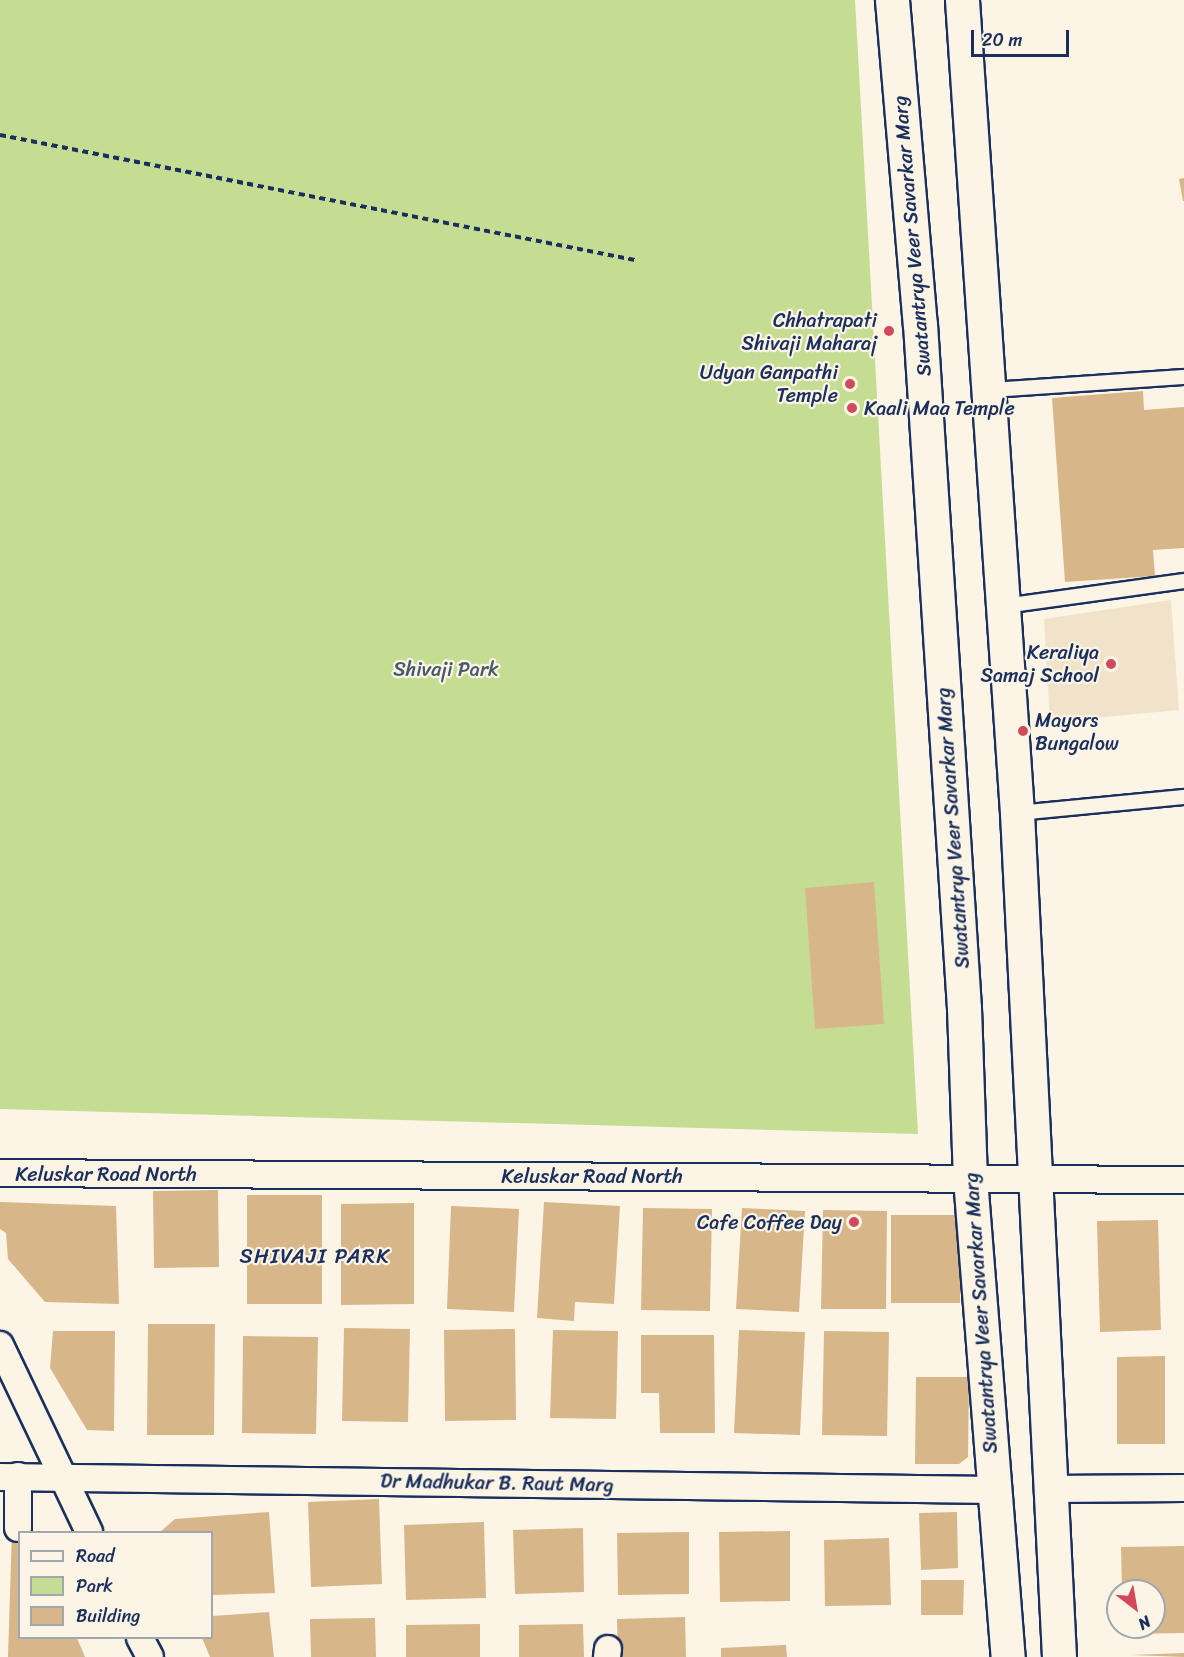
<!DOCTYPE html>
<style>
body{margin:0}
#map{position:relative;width:1184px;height:1657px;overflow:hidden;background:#fcf5e5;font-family:Sriracha,sans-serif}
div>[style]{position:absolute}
.built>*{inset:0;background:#f1e2ca}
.green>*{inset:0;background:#c5dd93}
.building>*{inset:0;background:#d7b68a}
.path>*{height:4px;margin-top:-2px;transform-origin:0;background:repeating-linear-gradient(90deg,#1b2f5e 0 6px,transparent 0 10.5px)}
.roads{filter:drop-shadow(2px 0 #1b2f5e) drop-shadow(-2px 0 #1b2f5e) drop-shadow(0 2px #1b2f5e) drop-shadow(0 -2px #1b2f5e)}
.service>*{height:14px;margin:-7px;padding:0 7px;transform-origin:7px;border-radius:7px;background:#fcf5e5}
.minor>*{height:26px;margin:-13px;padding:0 13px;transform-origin:13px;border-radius:13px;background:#fcf5e5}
.secondary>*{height:33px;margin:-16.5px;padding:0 16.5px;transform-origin:16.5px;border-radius:16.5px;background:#fcf5e5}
.dots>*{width:16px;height:16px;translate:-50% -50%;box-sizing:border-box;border:3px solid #fcf5e5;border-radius:50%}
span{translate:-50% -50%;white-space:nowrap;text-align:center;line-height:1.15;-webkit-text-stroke:4.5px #fcf5e5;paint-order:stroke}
.street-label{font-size:20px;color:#1b2f5e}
.poi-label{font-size:20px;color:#1b2f5e}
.right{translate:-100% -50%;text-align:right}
.left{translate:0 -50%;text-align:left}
.park-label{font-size:20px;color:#465a6b}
.neighbourhood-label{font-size:21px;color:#1b2f5e;letter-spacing:1.5px}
.legend{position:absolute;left:18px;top:1531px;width:195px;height:108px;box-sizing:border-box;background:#fcf5e5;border:2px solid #a2a6af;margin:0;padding:8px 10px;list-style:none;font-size:18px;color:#1b2f5e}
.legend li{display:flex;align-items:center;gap:12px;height:30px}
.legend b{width:30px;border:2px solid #a2a6af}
.north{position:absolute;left:1106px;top:1579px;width:60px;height:60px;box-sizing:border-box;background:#fcf5e5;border:2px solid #a2a6af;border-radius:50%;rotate:149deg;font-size:16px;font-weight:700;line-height:24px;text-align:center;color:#1b2f5e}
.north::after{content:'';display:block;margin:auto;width:21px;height:27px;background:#d1495b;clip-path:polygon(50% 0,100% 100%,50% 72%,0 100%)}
.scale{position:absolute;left:971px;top:30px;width:98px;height:27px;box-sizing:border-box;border:3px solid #1b2f5e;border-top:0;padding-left:8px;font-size:18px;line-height:21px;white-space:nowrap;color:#1b2f5e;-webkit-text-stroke:4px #fcf5e5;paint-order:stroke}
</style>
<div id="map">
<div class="built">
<div style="clip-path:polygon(1171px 600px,1179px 710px,1050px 722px,1044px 619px)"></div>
</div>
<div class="green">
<div style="clip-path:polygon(0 0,855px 0,918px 1134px,0 1109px)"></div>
</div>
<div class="building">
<div style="clip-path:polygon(1184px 178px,1184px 201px,1183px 201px,1179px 179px)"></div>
<div style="clip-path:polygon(1143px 391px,1144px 410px,1184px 407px,1184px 548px,1153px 550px,1155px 576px,1065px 582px,1052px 398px)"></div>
<div style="clip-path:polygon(874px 882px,884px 1024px,815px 1029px,805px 888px)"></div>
<div style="clip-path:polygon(218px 1190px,219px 1267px,154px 1268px,153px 1191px)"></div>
<div style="clip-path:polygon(247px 1195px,322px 1195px,322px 1304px,247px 1304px)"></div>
<div style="clip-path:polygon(0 1202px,116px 1206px,119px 1304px,45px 1302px,8px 1259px,6px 1233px,0 1229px)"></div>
<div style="clip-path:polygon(544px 1202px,620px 1206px,614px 1304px,575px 1302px,574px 1321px,537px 1318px)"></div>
<div style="clip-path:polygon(414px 1203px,414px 1304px,341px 1305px,341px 1204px)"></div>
<div style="clip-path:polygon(451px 1206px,519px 1209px,514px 1312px,447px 1309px)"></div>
<div style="clip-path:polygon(643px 1208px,712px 1209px,710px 1311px,641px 1310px)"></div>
<div style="clip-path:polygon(742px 1208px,805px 1211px,799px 1312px,736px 1309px)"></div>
<div style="clip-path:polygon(823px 1210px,887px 1211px,886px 1309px,821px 1309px)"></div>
<div style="clip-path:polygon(891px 1215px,961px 1215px,960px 1303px,891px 1303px)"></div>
<div style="clip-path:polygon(1158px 1220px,1161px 1330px,1100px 1332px,1097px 1221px)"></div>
<div style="clip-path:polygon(148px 1324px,215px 1324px,214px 1435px,147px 1435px)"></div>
<div style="clip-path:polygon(344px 1328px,410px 1329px,408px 1422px,342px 1421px)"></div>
<div style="clip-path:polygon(515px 1329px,516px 1420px,445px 1421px,444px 1330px)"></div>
<div style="clip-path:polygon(553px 1330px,618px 1331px,616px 1419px,550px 1418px)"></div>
<div style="clip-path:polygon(739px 1330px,805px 1332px,800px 1435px,734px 1433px)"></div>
<div style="clip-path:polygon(53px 1331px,115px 1331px,114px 1431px,87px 1430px,50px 1368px)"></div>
<div style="clip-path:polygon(824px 1331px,889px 1332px,887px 1436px,822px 1435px)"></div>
<div style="clip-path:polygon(641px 1335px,714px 1335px,715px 1433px,660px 1433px,659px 1393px,641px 1393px)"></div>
<div style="clip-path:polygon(243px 1336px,318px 1337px,316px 1434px,242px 1433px)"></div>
<div style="clip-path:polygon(1165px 1356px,1165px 1444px,1117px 1444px,1117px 1357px)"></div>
<div style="clip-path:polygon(916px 1377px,969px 1377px,968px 1457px,959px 1464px,915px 1464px)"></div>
<div style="clip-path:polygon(379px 1499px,382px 1584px,311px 1587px,308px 1502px)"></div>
<div style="clip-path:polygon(269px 1512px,275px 1593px,212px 1595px,212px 1532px,160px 1532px,175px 1519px)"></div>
<div style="clip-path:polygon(957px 1512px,958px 1568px,921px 1570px,919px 1513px)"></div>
<div style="clip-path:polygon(484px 1522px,486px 1598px,406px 1600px,404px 1525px)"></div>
<div style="clip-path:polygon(583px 1528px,584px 1592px,515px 1594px,513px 1530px)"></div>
<div style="clip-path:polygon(12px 1530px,20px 1532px,20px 1638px,77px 1638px,85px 1657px,8px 1657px)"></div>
<div style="clip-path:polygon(790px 1531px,790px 1601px,720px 1602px,719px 1532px)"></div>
<div style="clip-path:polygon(689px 1532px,689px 1594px,618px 1595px,617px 1533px)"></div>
<div style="clip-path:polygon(889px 1538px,891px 1605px,825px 1606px,824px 1540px)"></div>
<div style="clip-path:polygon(1184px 1546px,1184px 1633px,1123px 1634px,1122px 1627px,1154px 1627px,1154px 1591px,1122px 1591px,1121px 1547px)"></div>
<div style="clip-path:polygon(921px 1580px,964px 1580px,963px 1615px,921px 1615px)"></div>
<div style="clip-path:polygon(269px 1612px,274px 1657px,210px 1657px,202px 1638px,212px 1638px,212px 1616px)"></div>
<div style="clip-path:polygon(685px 1617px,686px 1657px,618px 1657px,617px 1619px)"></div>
<div style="clip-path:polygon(375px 1618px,376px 1657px,311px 1657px,310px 1619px)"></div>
<div style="clip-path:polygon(480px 1624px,480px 1657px,406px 1657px,406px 1625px)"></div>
<div style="clip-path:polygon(583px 1624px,584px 1657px,519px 1657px,519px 1625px)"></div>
<div style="clip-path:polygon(786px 1645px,787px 1657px,721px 1657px,721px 1648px)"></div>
<div style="clip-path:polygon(1184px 1653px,1184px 1657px,1131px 1655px)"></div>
</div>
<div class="path">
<div style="left:0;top:135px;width:647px;rotate:11.14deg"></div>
</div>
<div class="roads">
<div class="service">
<div style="left:991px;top:390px;width:193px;rotate:-3.9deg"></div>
<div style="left:1004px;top:606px;width:182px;rotate:-7.9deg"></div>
<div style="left:1017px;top:813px;width:168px;rotate:-5.5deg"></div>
</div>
<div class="minor">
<div style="left:0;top:1173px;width:1184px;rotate:0.34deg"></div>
<div style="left:0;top:1345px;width:207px;rotate:64.5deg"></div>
<div style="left:0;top:1477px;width:994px;rotate:0.75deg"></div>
<div style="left:1049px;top:1489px;width:135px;rotate:-0.4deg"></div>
<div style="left:18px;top:1528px;width:52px;rotate:-90deg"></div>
<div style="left:140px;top:1638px;width:21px;rotate:62deg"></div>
<div style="left:607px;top:1657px;width:8px;rotate:-83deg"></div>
</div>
<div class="secondary">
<div style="left:892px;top:0;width:325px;rotate:85.1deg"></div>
<div style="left:920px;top:324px;width:685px;rotate:86.32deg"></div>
<div style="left:964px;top:1008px;width:170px;rotate:88deg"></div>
<div style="left:970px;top:1178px;width:481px;rotate:85.5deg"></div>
<div style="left:962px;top:0;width:815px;rotate:86.13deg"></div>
<div style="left:1017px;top:813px;width:845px;rotate:87.15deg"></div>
</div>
</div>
<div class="dots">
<div style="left:889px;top:331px;background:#d1495b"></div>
<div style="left:850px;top:384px;background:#d1495b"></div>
<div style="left:852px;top:408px;background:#d1495b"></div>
<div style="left:1111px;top:664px;background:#d1495b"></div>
<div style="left:1023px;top:731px;background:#d1495b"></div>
<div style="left:854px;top:1222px;background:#d1495b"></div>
</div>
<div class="street-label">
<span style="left:912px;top:236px;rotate:-95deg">Swatantrya Veer Savarkar Marg</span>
<span style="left:953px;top:828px;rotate:-94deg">Swatantrya Veer Savarkar Marg</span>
<span style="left:106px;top:1174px">Keluskar Road North</span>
<span style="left:592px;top:1176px">Keluskar Road North</span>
<span style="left:981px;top:1313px;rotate:-94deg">Swatantrya Veer Savarkar Marg</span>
<span style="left:497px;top:1483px;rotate:1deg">Dr Madhukar B. Raut Marg</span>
</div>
<div class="poi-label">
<span class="right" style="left:877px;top:332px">Chhatrapati<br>Shivaji Maharaj</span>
<span class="right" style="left:838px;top:384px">Udyan Ganpathi<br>Temple</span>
<span class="left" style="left:864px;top:408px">Kaali Maa Temple</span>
<span class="right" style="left:1099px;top:664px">Keraliya<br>Samaj School</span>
<span class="left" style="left:1035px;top:732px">Mayors<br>Bungalow</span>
<span class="right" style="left:842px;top:1222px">Cafe Coffee Day</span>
</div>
<div class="park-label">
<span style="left:446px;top:669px">Shivaji Park</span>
</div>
<div class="neighbourhood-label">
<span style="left:315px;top:1256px">SHIVAJI PARK</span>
</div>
<ul class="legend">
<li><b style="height:8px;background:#fcf5e5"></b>Road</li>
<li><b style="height:16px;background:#c5dd93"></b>Park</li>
<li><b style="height:16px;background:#d7b68a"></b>Building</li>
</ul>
<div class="north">N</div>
<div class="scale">20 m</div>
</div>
